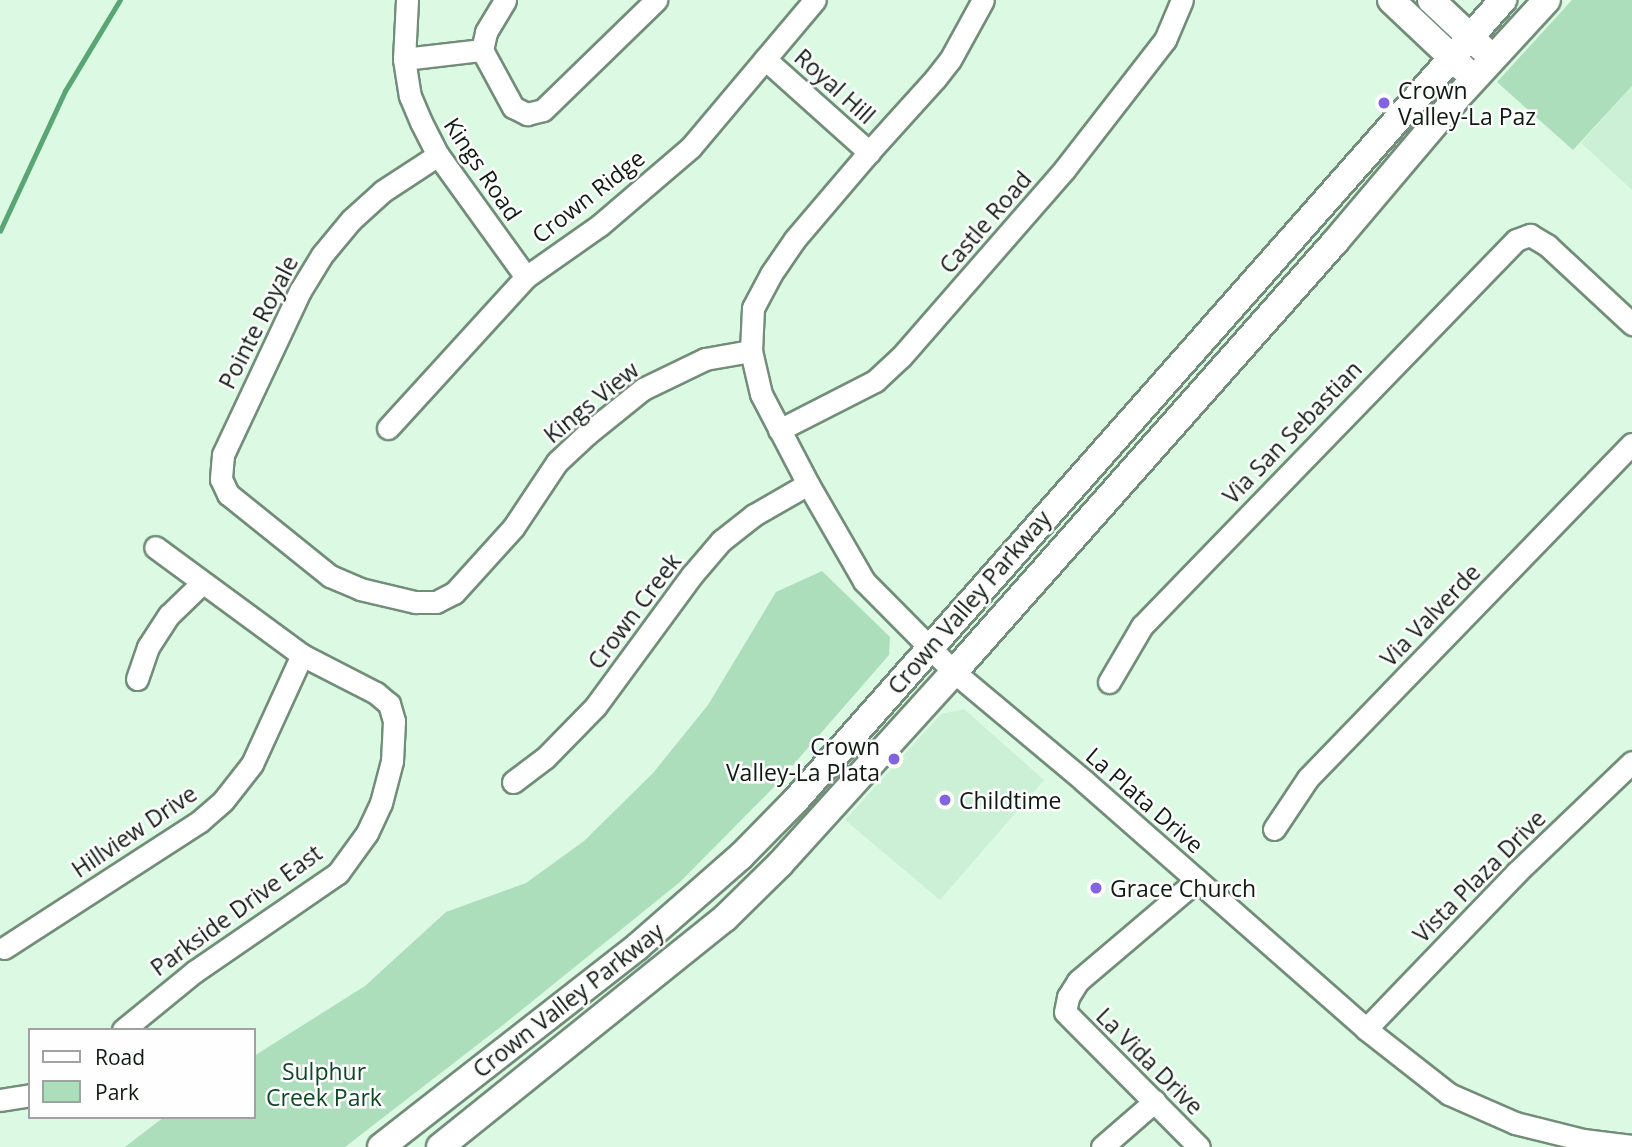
<!DOCTYPE html>
<style>
body{margin:0}
#map{position:relative;width:1632px;height:1147px;overflow:hidden;background:#dcf9e4;font-family:"Open Sans",sans-serif}
div>[style]{position:absolute}
.built>*{inset:0;background:#ccf0d6}
.green>*{inset:0;background:#acdebb}
.stream>*{height:4.5px;margin:-2.25px;padding:0 2.25px;transform-origin:2.25px;border-radius:2.25px;background:#59a574}
.roads{filter:drop-shadow(2px 0 #728d79) drop-shadow(-2px 0 #728d79) drop-shadow(0 2px #728d79) drop-shadow(0 -2px #728d79)}
.minor>*{height:21px;margin:-10.5px;padding:0 10.5px;transform-origin:10.5px;border-radius:10.5px;background:#fff}
.major>*{height:26px;margin:-13px;padding:0 13px;transform-origin:13px;border-radius:13px;background:#fff}
.dots>*{width:19px;height:19px;translate:-50% -50%;box-sizing:border-box;border:4px solid #fefefe;border-radius:50%}
span{translate:-50% -50%;white-space:nowrap;text-align:center;line-height:1.15;-webkit-text-stroke:5px #fefefe;paint-order:stroke}
.street-label{font-size:23px;color:#0f1a12}
.poi-label{font-size:23px;color:#0f1a12}
.left{translate:0 -50%;text-align:left}
.right{translate:-100% -50%;text-align:right}
.park-label{font-size:23px;color:#0d4827}
.legend{position:absolute;left:28px;top:1028px;width:228px;height:91px;box-sizing:border-box;background:#fefefe;border:2px solid #9ea3a0;margin:0;padding:9px 12px;list-style:none;font-size:21px;color:#0f1a12}
.legend li{display:flex;align-items:center;gap:14px;height:35px}
.legend b{width:35px;border:2px solid #9ea3a0}
</style>
<div id="map">
<div class="built">
<div style="clip-path:polygon(1632px 86px,1632px 190px,1581px 143px)"></div>
<div style="clip-path:polygon(964px 709px,1044px 780px,940px 900px,845px 820px,941px 714px)"></div>
</div>
<div class="green">
<div style="clip-path:polygon(1572px 0,1632px 0,1632px 86px,1573px 150px,1497px 82px)"></div>
<div style="clip-path:polygon(822px 571px,890px 637px,889px 655px,773px 788px,680px 882px,503px 1025px,345px 1147px,125px 1147px,164px 1117px,254px 1117px,254px 1056px,365px 986px,446px 912px,526px 883px,584px 841px,653px 773px,708px 705px,776px 592px)"></div>
</div>
<div class="stream">
<div style="left:0;top:231px;width:154px;rotate:-65.1deg"></div>
<div style="left:65px;top:91px;width:106px;rotate:-58.9deg"></div>
</div>
<div class="roads">
<div class="minor">
<div style="left:407px;top:0;width:59px;rotate:92.9deg"></div>
<div style="left:404px;top:59px;width:37px;rotate:81deg"></div>
<div style="left:410px;top:96px;width:28px;rotate:67deg"></div>
<div style="left:421px;top:122px;width:37px;rotate:63deg"></div>
<div style="left:438px;top:155px;width:150px;rotate:54.2deg"></div>
<div style="left:482px;top:50px;width:18px;rotate:-77deg"></div>
<div style="left:486px;top:32px;width:37px;rotate:-59deg"></div>
<div style="left:404px;top:59px;width:79px;rotate:-6.6deg"></div>
<div style="left:482px;top:50px;width:65px;rotate:61.5deg"></div>
<div style="left:513px;top:107px;width:16px;rotate:27deg"></div>
<div style="left:527px;top:114px;width:16px;rotate:-14deg"></div>
<div style="left:543px;top:110px;width:158px;rotate:-44.2deg"></div>
<div style="left:765px;top:59px;width:140px;rotate:41.8deg"></div>
<div style="left:438px;top:155px;width:66px;rotate:146.8deg"></div>
<div style="left:383px;top:191px;width:43px;rotate:137.8deg"></div>
<div style="left:351px;top:220px;width:45px;rotate:129.6deg"></div>
<div style="left:322px;top:255px;width:42px;rotate:121.4deg"></div>
<div style="left:300px;top:291px;width:181px;rotate:115.2deg"></div>
<div style="left:223px;top:455px;width:24px;rotate:95deg"></div>
<div style="left:221px;top:479px;width:17px;rotate:65deg"></div>
<div style="left:228px;top:494px;width:131px;rotate:38.8deg"></div>
<div style="left:330px;top:576px;width:33px;rotate:23deg"></div>
<div style="left:360px;top:589px;width:57px;rotate:13.3deg"></div>
<div style="left:415px;top:602px;width:21px"></div>
<div style="left:436px;top:602px;width:20px;rotate:-27deg"></div>
<div style="left:454px;top:593px;width:88px;rotate:-47.8deg"></div>
<div style="left:513px;top:528px;width:79px;rotate:-56.3deg"></div>
<div style="left:557px;top:462px;width:41px;rotate:-43deg"></div>
<div style="left:587px;top:434px;width:72px;rotate:-38.8deg"></div>
<div style="left:643px;top:389px;width:69px;rotate:-25.8deg"></div>
<div style="left:705px;top:359px;width:47px;rotate:-9.9deg"></div>
<div style="left:751px;top:351px;width:43px;rotate:-87.3deg"></div>
<div style="left:753px;top:308px;width:38px;rotate:-62deg"></div>
<div style="left:771px;top:274px;width:42px;rotate:-55.6deg"></div>
<div style="left:795px;top:239px;width:114px;rotate:-49.6deg"></div>
<div style="left:869px;top:152px;width:98px;rotate:-47.9deg"></div>
<div style="left:935px;top:79px;width:24px;rotate:-52deg"></div>
<div style="left:950px;top:60px;width:68px;rotate:-61.2deg"></div>
<div style="left:751px;top:351px;width:44px;rotate:76.9deg"></div>
<div style="left:761px;top:394px;width:102px;rotate:62.4deg"></div>
<div style="left:808px;top:484px;width:112px;rotate:60deg"></div>
<div style="left:864px;top:581px;width:128px;rotate:45.3deg"></div>
<div style="left:954px;top:672px;width:168px;rotate:39.9deg"></div>
<div style="left:1083px;top:780px;width:377px;rotate:41.3deg"></div>
<div style="left:1366px;top:1029px;width:105px;rotate:38.1deg"></div>
<div style="left:1449px;top:1094px;width:72px;rotate:23.7deg"></div>
<div style="left:1515px;top:1123px;width:70px;rotate:14deg"></div>
<div style="left:1583px;top:1140px;width:49px;rotate:7deg"></div>
<div style="left:388px;top:428px;width:205px;rotate:-47.6deg"></div>
<div style="left:526px;top:277px;width:90px;rotate:-35.1deg"></div>
<div style="left:600px;top:225px;width:120px;rotate:-40.6deg"></div>
<div style="left:691px;top:147px;width:192px;rotate:-49.9deg"></div>
<div style="left:779px;top:430px;width:108px;rotate:-27deg"></div>
<div style="left:875px;top:381px;width:35px;rotate:-43deg"></div>
<div style="left:901px;top:357px;width:248px;rotate:-48.9deg"></div>
<div style="left:1064px;top:170px;width:165px;rotate:-52.2deg"></div>
<div style="left:1165px;top:40px;width:43px;rotate:-67deg"></div>
<div style="left:137px;top:679px;width:34px;rotate:-71deg"></div>
<div style="left:148px;top:647px;width:38px;rotate:-57deg"></div>
<div style="left:169px;top:615px;width:45px;rotate:-44.1deg"></div>
<div style="left:1109px;top:682px;width:65px;rotate:-59.5deg"></div>
<div style="left:1142px;top:626px;width:537px;rotate:-45.9deg"></div>
<div style="left:1516px;top:240px;width:15px;rotate:-20deg"></div>
<div style="left:1530px;top:235px;width:21px;rotate:31deg"></div>
<div style="left:1548px;top:246px;width:115px;rotate:42.9deg"></div>
<div style="left:513px;top:782px;width:40px;rotate:-37deg"></div>
<div style="left:545px;top:758px;width:71px;rotate:-45.6deg"></div>
<div style="left:595px;top:707px;width:164px;rotate:-53.7deg"></div>
<div style="left:692px;top:575px;width:45px;rotate:-49.5deg"></div>
<div style="left:721px;top:541px;width:42px;rotate:-38.2deg"></div>
<div style="left:754px;top:515px;width:62px;rotate:-29.9deg"></div>
<div style="left:1274px;top:829px;width:61px;rotate:-56.3deg"></div>
<div style="left:1308px;top:778px;width:465px;rotate:-45.9deg"></div>
<div style="left:1197px;top:880px;width:156px;rotate:139.7deg"></div>
<div style="left:1078px;top:981px;width:19px;rotate:122deg"></div>
<div style="left:1068px;top:997px;width:15px;rotate:101deg"></div>
<div style="left:1065px;top:1012px;width:190px;rotate:45.2deg"></div>
<div style="left:4px;top:948px;width:234px;rotate:-32.9deg"></div>
<div style="left:200px;top:821px;width:30px;rotate:-41deg"></div>
<div style="left:223px;top:801px;width:47px;rotate:-51.9deg"></div>
<div style="left:252px;top:764px;width:120px;rotate:-65.4deg"></div>
<div style="left:1366px;top:1029px;width:218px;rotate:-46.1deg"></div>
<div style="left:1517px;top:872px;width:159px;rotate:-43.7deg"></div>
<div style="left:123px;top:1030px;width:92px;rotate:-39.2deg"></div>
<div style="left:194px;top:972px;width:175px;rotate:-34.5deg"></div>
<div style="left:338px;top:873px;width:49px;rotate:-54.1deg"></div>
<div style="left:367px;top:833px;width:33px;rotate:-65deg"></div>
<div style="left:381px;top:803px;width:43px;rotate:-75.3deg"></div>
<div style="left:392px;top:761px;width:40px;rotate:-87.1deg"></div>
<div style="left:394px;top:721px;width:18px;rotate:-106deg"></div>
<div style="left:389px;top:704px;width:17px;rotate:-140deg"></div>
<div style="left:376px;top:693px;width:83px;rotate:-152.8deg"></div>
<div style="left:302px;top:655px;width:182px;rotate:-143.7deg"></div>
<div style="left:0;top:1100px;width:30px;rotate:-9deg"></div>
<div style="left:1102px;top:1147px;width:70px;rotate:-41deg"></div>
</div>
<div class="major">
<div style="left:1391px;top:0;width:99px;rotate:43.4deg"></div>
<div style="left:1431px;top:0;width:70px;rotate:43.3deg"></div>
<div style="left:381px;top:1147px;width:325px;rotate:-38deg"></div>
<div style="left:637px;top:947px;width:138px;rotate:-41.2deg"></div>
<div style="left:741px;top:856px;width:78px;rotate:-45.5deg"></div>
<div style="left:796px;top:800px;width:1068px;rotate:-48.53deg"></div>
<div style="left:440px;top:1147px;width:366px;rotate:-38.8deg"></div>
<div style="left:725px;top:918px;width:77px;rotate:-44.5deg"></div>
<div style="left:780px;top:864px;width:259px;rotate:-47.8deg"></div>
<div style="left:954px;top:672px;width:575px;rotate:-48.46deg"></div>
<div style="left:1335px;top:242px;width:185px;rotate:-49.8deg"></div>
<div style="left:1454px;top:101px;width:137px;rotate:-47.4deg"></div>
</div>
</div>
<div class="dots">
<div style="left:1384px;top:103px;background:#8164df"></div>
<div style="left:894px;top:759px;background:#8164df"></div>
<div style="left:945px;top:800px;background:#8164df"></div>
<div style="left:1096px;top:888px;background:#8164df"></div>
</div>
<div class="street-label">
<span style="left:835px;top:86px;rotate:42deg">Royal Hill</span>
<span style="left:483px;top:169px;rotate:56deg">Kings Road</span>
<span style="left:588px;top:196px;rotate:-38deg">Crown Ridge</span>
<span style="left:985px;top:222px;rotate:-49deg">Castle Road</span>
<span style="left:258px;top:322px;rotate:-63deg">Pointe Royale</span>
<span style="left:591px;top:402px;rotate:-39deg">Kings View</span>
<span style="left:1292px;top:432px;rotate:-46deg">Via San Sebastian</span>
<span style="left:969px;top:602px;rotate:-49deg">Crown Valley Parkway</span>
<span style="left:634px;top:611px;rotate:-53deg">Crown Creek</span>
<span style="left:1430px;top:615px;rotate:-46deg">Via Valverde</span>
<span style="left:1145px;top:800px;rotate:41deg">La Plata Drive</span>
<span style="left:134px;top:831px;rotate:-34deg">Hillview Drive</span>
<span style="left:1479px;top:876px;rotate:-45deg">Vista Plaza Drive</span>
<span style="left:236px;top:910px;rotate:-36deg">Parkside Drive East</span>
<span style="left:568px;top:1000px;rotate:-38deg">Crown Valley Parkway</span>
<span style="left:1150px;top:1061px;rotate:45deg">La Vida Drive</span>
</div>
<div class="poi-label">
<span class="left" style="left:1398px;top:103px">Crown<br>Valley-La Paz</span>
<span class="right" style="left:880px;top:759px">Crown<br>Valley-La Plata</span>
<span class="left" style="left:959px;top:800px">Childtime</span>
<span class="left" style="left:1110px;top:888px">Grace Church</span>
</div>
<div class="park-label">
<span style="left:324px;top:1084px">Sulphur<br>Creek Park</span>
</div>
<ul class="legend">
<li><b style="height:9px;background:#fff"></b>Road</li>
<li><b style="height:19px;background:#acdebb"></b>Park</li>
</ul>
</div>
